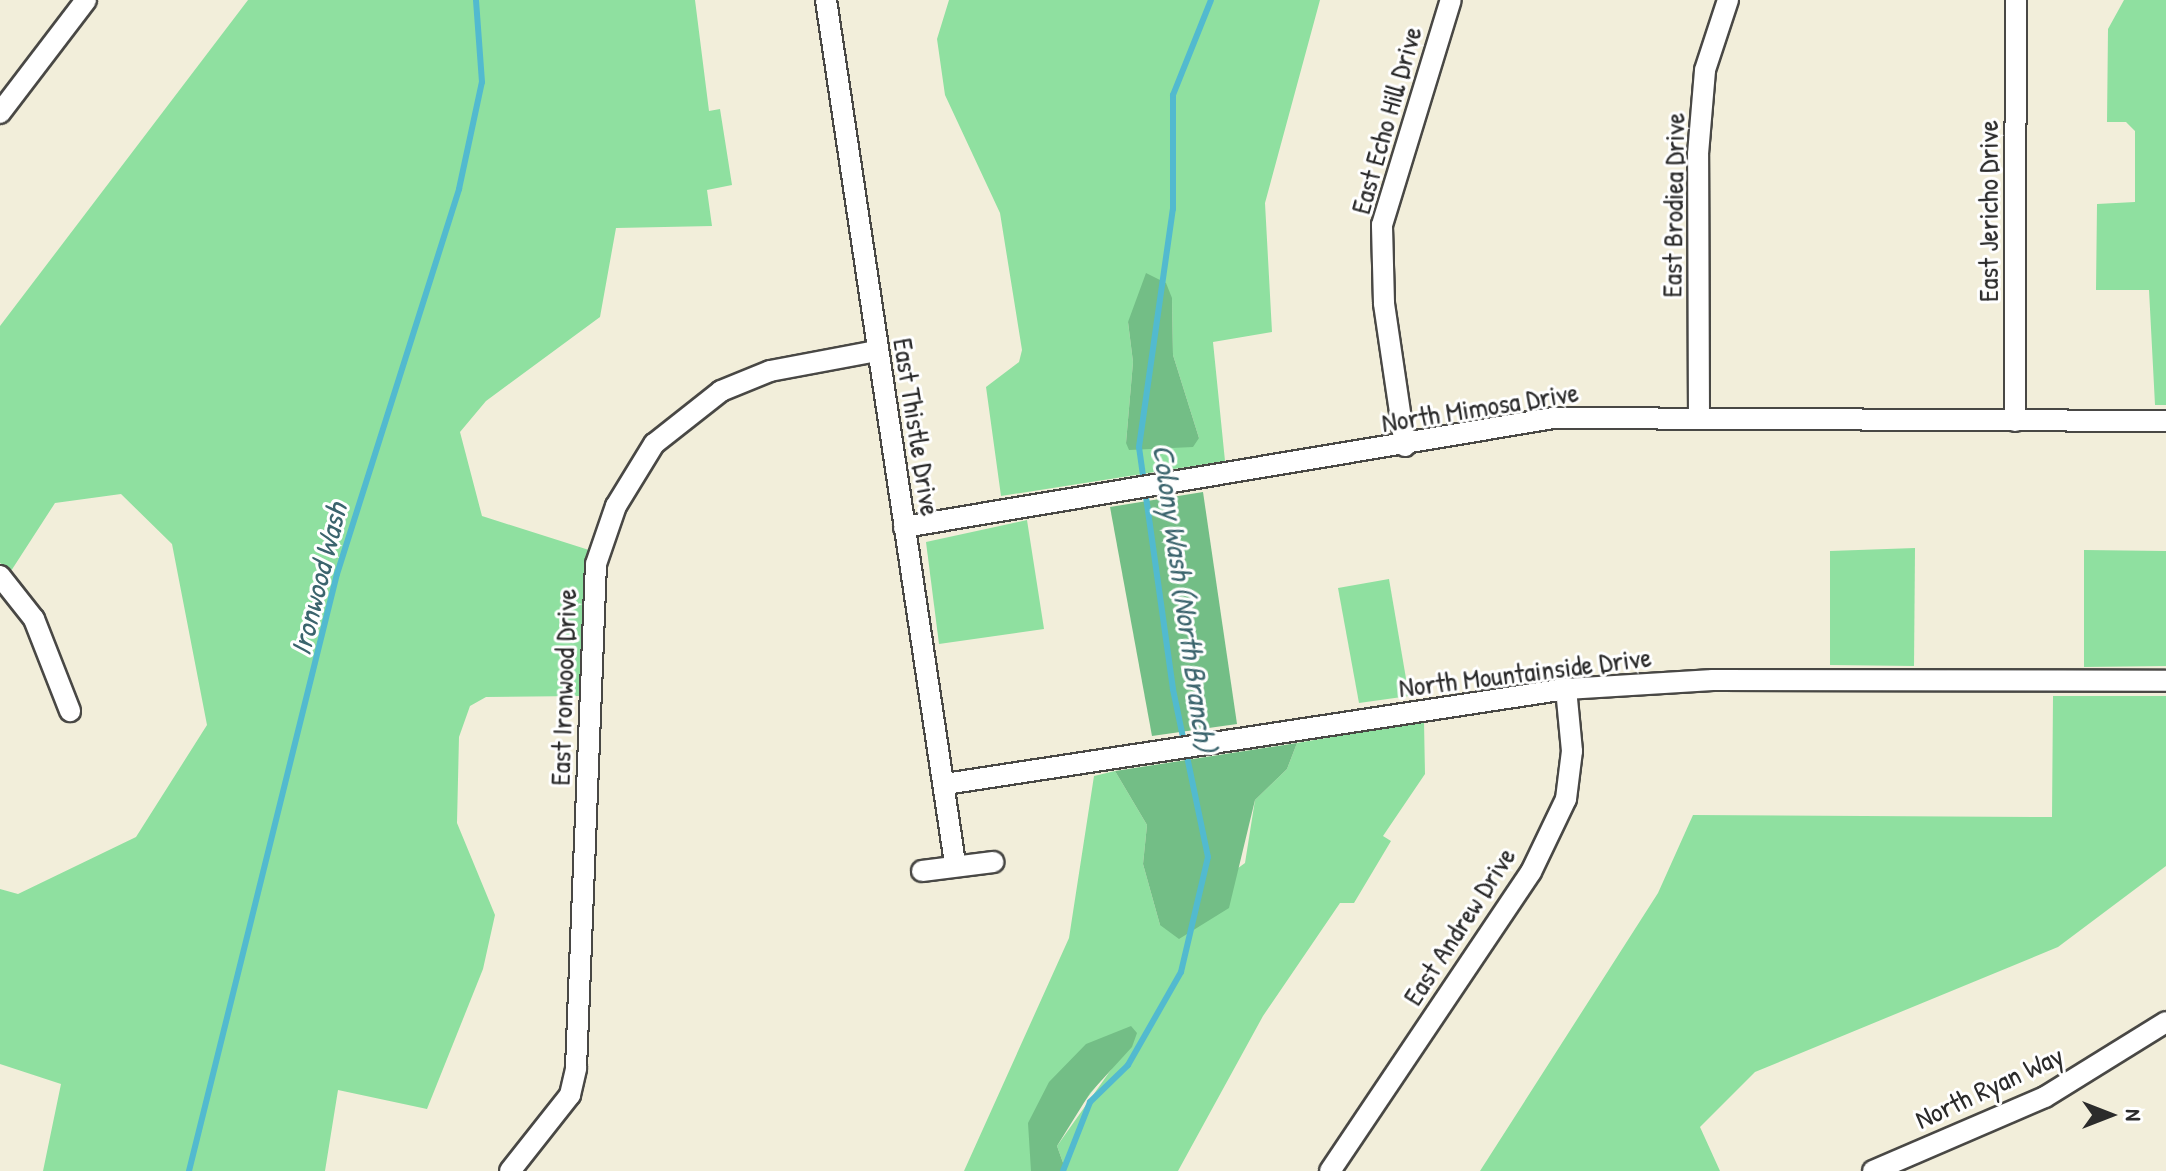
<!DOCTYPE html>
<style>
body{margin:0}
#map{position:relative;width:2166px;height:1171px;overflow:hidden;background:#f2eeda;font-family:"Patrick Hand",sans-serif}
div>[style]{position:absolute}
.green>*{inset:0;background:#8fe0a0}
.forest>*{inset:0;background:#73be86}
.stream>*{height:6px;margin:-3px;padding:0 3px;transform-origin:3px;border-radius:3px;background:#52bacf}
.roads{filter:drop-shadow(2px 0 #494845) drop-shadow(-2px 0 #494845) drop-shadow(0 2px #494845) drop-shadow(0 -2px #494845)}
.street>*{height:20px;margin:-10px;padding:0 10px;transform-origin:10px;border-radius:10px;background:#fff}
span{translate:-50% -50%;white-space:nowrap;text-align:center;line-height:1.15;-webkit-text-stroke:6px #fff;paint-order:stroke}
.street-label{font-size:28px;color:#2b2b2b}
.water-label{font-size:30px;color:#3b646d;font-style:italic}
.north{position:absolute;left:2070px;top:1075px;width:80px;height:80px;-webkit-text-stroke:6px #fff;paint-order:stroke;rotate:90deg;font-size:22px;font-weight:700;line-height:32px;text-align:center;color:#2b2b2b}
.north::after{content:'';display:block;margin:auto;width:28px;height:36px;background:#2b2b2b;clip-path:polygon(50% 0,100% 100%,50% 72%,0 100%)}
</style>
<div id="map">
<div class="green">
<div style="clip-path:polygon(248px 0,695px 0,709px 111px,720px 109px,732px 185px,707px 190px,712px 226px,616px 228px,600px 317px,486px 401px,460px 432px,482px 516px,589px 550px,579px 696px,486px 697px,470px 706px,459px 737px,457px 823px,495px 915px,483px 969px,427px 1109px,338px 1090px,325px 1171px,43px 1171px,61px 1084px,0 1064px,0 889px,18px 894px,136px 837px,207px 725px,172px 544px,121px 494px,55px 503px,11px 571px,0 563px,0 326px)"></div>
<div style="clip-path:polygon(evenodd,949px 0,1320px 0,1265px 203px,1272px 332px,1213px 342px,1225px 461px,1001px 496px,986px 387px,1019px 362px,1022px 350px,1000px 213px,945px 95px,937px 39px,949px 0,1172px 298px,1173px 355px,1199px 438px,1126px 443px,1133px 362px,1128px 322px,1172px 298px)"></div>
<div style="clip-path:polygon(2124px 0,2166px 0,2166px 405px,2155px 405px,2149px 290px,2096px 290px,2097px 204px,2135px 202px,2135px 131px,2126px 122px,2107px 122px,2108px 29px)"></div>
<div style="clip-path:polygon(1027px 520px,1044px 629px,939px 644px,926px 542px)"></div>
<div style="clip-path:polygon(1915px 548px,1914px 666px,1830px 665px,1830px 551px)"></div>
<div style="clip-path:polygon(2084px 550px,2166px 551px,2166px 666px,2084px 667px)"></div>
<div style="clip-path:polygon(1389px 579px,1409px 696px,1359px 703px,1338px 588px)"></div>
<div style="clip-path:polygon(2053px 696px,2166px 696px,2166px 866px,2058px 947px,1755px 1072px,1700px 1127px,1720px 1171px,1480px 1171px,1658px 893px,1693px 815px,2052px 817px)"></div>
<div style="clip-path:polygon(1424px 721px,1425px 774px,1383px 836px,1391px 841px,1354px 903px,1340px 903px,1263px 1016px,1178px 1171px,1066px 1171px,1057px 1146px,1137px 1033px,1031px 1171px,964px 1171px,1069px 938px,1094px 776px,1115px 771px,1147px 825px,1143px 864px,1160px 925px,1245px 863px,1255px 800px,1287px 769px,1297px 743px)"></div>
</div>
<div class="forest">
<div style="clip-path:polygon(1146px 273px,1166px 283px,1172px 298px,1173px 355px,1199px 438px,1193px 447px,1129px 450px,1126px 443px,1133px 362px,1128px 322px)"></div>
<div style="clip-path:polygon(1203px 492px,1237px 724px,1152px 736px,1110px 507px)"></div>
<div style="clip-path:polygon(1297px 743px,1287px 769px,1255px 800px,1229px 908px,1179px 939px,1160px 925px,1143px 864px,1147px 825px,1115px 771px)"></div>
<div style="clip-path:polygon(1131px 1026px,1137px 1033px,1132px 1047px,1090px 1093px,1057px 1146px,1066px 1171px,1031px 1171px,1028px 1123px,1049px 1082px,1086px 1044px)"></div>
</div>
<div class="stream">
<div style="left:189px;top:1171px;width:615px;rotate:-76.08deg"></div>
<div style="left:337px;top:574px;width:404px;rotate:-72.4deg"></div>
<div style="left:459px;top:189px;width:109px;rotate:-77.9deg"></div>
<div style="left:482px;top:82px;width:82px;rotate:-94.2deg"></div>
<div style="left:1063px;top:1171px;width:74px;rotate:-68.6deg"></div>
<div style="left:1090px;top:1102px;width:53px;rotate:-44.2deg"></div>
<div style="left:1128px;top:1065px;width:107px;rotate:-60.3deg"></div>
<div style="left:1181px;top:972px;width:118px;rotate:-76.8deg"></div>
<div style="left:1208px;top:857px;width:172px;rotate:-101.8deg"></div>
<div style="left:1173px;top:689px;width:244px;rotate:-98deg"></div>
<div style="left:1139px;top:447px;width:240px;rotate:-81.9deg"></div>
<div style="left:1173px;top:209px;width:114px;rotate:-90deg"></div>
<div style="left:1173px;top:95px;width:102px;rotate:-68.2deg"></div>
</div>
<div class="roads">
<div class="street">
<div style="left:826px;top:0;width:873px;rotate:81.5deg"></div>
<div style="left:0;top:113px;width:142px;rotate:-52.7deg"></div>
<div style="left:1699px;top:416px;width:262px;rotate:-90.2deg"></div>
<div style="left:1698px;top:154px;width:84px;rotate:-85.2deg"></div>
<div style="left:1705px;top:70px;width:74px;rotate:-71.8deg"></div>
<div style="left:2015px;top:421px;width:421px;rotate:-89.9deg"></div>
<div style="left:1405px;top:446px;width:145px;rotate:-98.4deg"></div>
<div style="left:1384px;top:303px;width:78px;rotate:-91.5deg"></div>
<div style="left:1382px;top:225px;width:235px;rotate:-73deg"></div>
<div style="left:904px;top:527px;width:658px;rotate:-9.53deg"></div>
<div style="left:1553px;top:418px;width:613px;rotate:0.28deg"></div>
<div style="left:0;top:576px;width:55px;rotate:51.7deg"></div>
<div style="left:34px;top:619px;width:99px;rotate:68.6deg"></div>
<div style="left:945px;top:784px;width:628px;rotate:-8.7deg"></div>
<div style="left:1566px;top:689px;width:147px;rotate:-3.5deg"></div>
<div style="left:1713px;top:680px;width:453px;rotate:0.1deg"></div>
<div style="left:922px;top:871px;width:72px;rotate:-7.2deg"></div>
<div style="left:510px;top:1171px;width:97px;rotate:-51.7deg"></div>
<div style="left:570px;top:1095px;width:28px;rotate:-77deg"></div>
<div style="left:576px;top:1068px;width:504px;rotate:-87.73deg"></div>
<div style="left:596px;top:564px;width:61px;rotate:-71deg"></div>
<div style="left:616px;top:506px;width:73px;rotate:-58.5deg"></div>
<div style="left:654px;top:444px;width:85px;rotate:-38.3deg"></div>
<div style="left:721px;top:391px;width:53px;rotate:-22.2deg"></div>
<div style="left:770px;top:371px;width:109px;rotate:-10.6deg"></div>
<div style="left:1330px;top:1171px;width:360px;rotate:-56.1deg"></div>
<div style="left:1531px;top:872px;width:81px;rotate:-64.4deg"></div>
<div style="left:1566px;top:799px;width:48px;rotate:-82.9deg"></div>
<div style="left:1572px;top:751px;width:62px;rotate:-95.5deg"></div>
<div style="left:1873px;top:1171px;width:187px;rotate:-23.3deg"></div>
<div style="left:2045px;top:1097px;width:142px;rotate:-31.8deg"></div>
</div>
</div>
<div class="street-label">
<span style="left:1386px;top:120px;rotate:-74deg">East Echo Hill Drive</span>
<span style="left:1673px;top:205px;rotate:-89deg">East Brodiea Drive</span>
<span style="left:1988px;top:211px;rotate:-90deg">East Jericho Drive</span>
<span style="left:1480px;top:407px;rotate:-9deg">North Mimosa Drive</span>
<span style="left:917px;top:427px;rotate:81deg">East Thistle Drive</span>
<span style="left:1525px;top:672px;rotate:-7deg">North Mountainside Drive</span>
<span style="left:563px;top:687px;rotate:-88deg">East Ironwood Drive</span>
<span style="left:1459px;top:926px;rotate:-57deg">East Andrew Drive</span>
<span style="left:1989px;top:1087px;rotate:-25deg">North Ryan Way</span>
</div>
<div class="water-label">
<span style="left:318px;top:579px;rotate:-76deg">Ironwood Wash</span>
<span style="left:1185px;top:598px;rotate:82deg">Colony Wash (North Branch)</span>
</div>
<div class="north">N</div>
</div>
